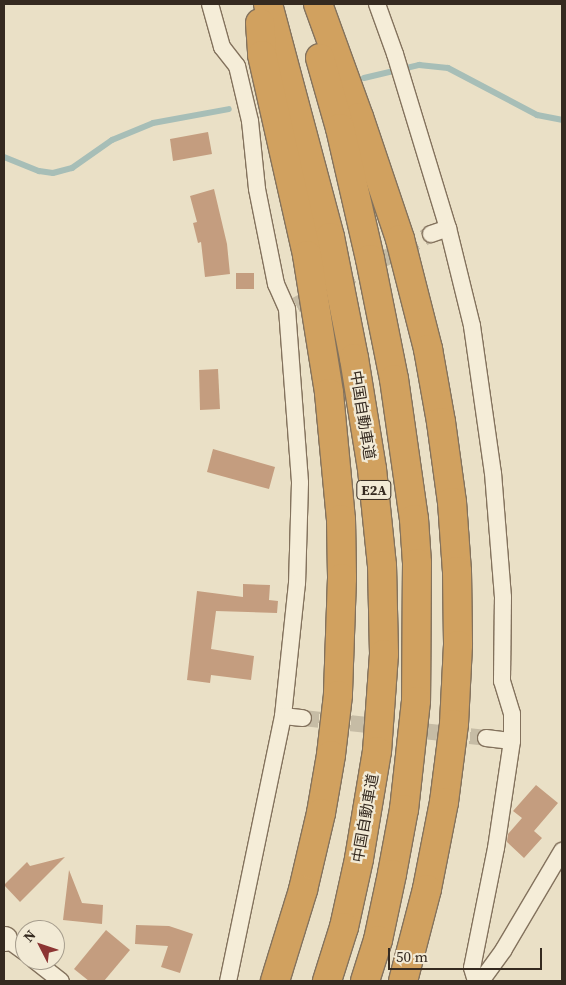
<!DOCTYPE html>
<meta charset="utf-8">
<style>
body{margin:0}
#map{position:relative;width:566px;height:985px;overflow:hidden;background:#eae0c6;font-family:"Source Serif 4","Noto Sans JP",serif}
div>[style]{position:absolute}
.stream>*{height:6px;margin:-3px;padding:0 3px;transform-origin:3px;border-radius:3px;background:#a7beb7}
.building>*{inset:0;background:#c49d7f}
.street-tunnel>*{height:16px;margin-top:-8px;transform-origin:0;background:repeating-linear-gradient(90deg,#c6bca5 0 16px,transparent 0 24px)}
.roads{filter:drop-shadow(1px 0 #83725d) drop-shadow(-1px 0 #83725d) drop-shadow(0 1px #83725d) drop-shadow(0 -1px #83725d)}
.street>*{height:16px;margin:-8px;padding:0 8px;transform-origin:8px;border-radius:8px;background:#f5edd8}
.secondary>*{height:24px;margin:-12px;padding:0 12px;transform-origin:12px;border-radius:12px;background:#f5edd8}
.highway>*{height:28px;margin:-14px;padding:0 14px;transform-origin:14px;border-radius:14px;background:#d1a15f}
span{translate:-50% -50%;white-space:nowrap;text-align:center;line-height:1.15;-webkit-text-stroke:4.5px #f2ead5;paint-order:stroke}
.shield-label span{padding:1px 4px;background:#f2ead5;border:1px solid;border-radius:4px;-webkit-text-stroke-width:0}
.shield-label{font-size:14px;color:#352a20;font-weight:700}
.street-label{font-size:15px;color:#352a20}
.frame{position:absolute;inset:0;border:5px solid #352a20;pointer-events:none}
.north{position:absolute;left:15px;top:920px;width:50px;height:50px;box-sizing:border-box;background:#f2ead5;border:1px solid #a69d8d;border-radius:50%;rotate:311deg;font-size:14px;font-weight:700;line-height:20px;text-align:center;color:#352a20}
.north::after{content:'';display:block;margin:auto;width:18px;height:22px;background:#8c3533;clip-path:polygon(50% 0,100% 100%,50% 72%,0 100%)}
.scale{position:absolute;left:388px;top:948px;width:154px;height:22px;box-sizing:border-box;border:2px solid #352a20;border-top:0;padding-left:6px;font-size:15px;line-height:18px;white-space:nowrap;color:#352a20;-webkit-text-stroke:4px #f2ead5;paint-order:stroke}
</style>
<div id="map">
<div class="stream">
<div style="left:364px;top:78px;width:57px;rotate:-13.3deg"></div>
<div style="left:419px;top:65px;width:29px;rotate:6deg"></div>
<div style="left:448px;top:68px;width:101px;rotate:27.8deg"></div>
<div style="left:537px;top:115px;width:25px;rotate:11deg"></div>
<div style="left:4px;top:157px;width:38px;rotate:22deg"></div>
<div style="left:39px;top:171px;width:14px;rotate:8deg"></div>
<div style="left:53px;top:173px;width:20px;rotate:-15deg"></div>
<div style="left:72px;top:168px;width:49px;rotate:-35deg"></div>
<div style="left:112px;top:140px;width:44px;rotate:-22.5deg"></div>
<div style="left:153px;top:123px;width:77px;rotate:-10.4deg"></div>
</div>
<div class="building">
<div style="clip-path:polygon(208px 132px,212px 154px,173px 161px,170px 139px)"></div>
<div style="clip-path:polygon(214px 189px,227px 244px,230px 274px,205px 277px,201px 242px,198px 243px,193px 223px,197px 222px,190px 196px)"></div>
<div style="clip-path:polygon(236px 273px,254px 273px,254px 289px,236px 289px)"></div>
<div style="clip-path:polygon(218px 369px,220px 409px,200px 410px,199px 370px)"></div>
<div style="clip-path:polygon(213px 449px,275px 467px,269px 489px,207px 472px)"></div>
<div style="clip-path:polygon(243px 584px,270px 585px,269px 600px,278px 601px,277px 613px,216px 611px,211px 649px,254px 656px,251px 680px,211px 675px,210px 683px,187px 680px,197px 591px,243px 597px)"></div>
<div style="clip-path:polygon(536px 785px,558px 803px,534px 831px,542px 838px,524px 858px,507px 842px,508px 834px,522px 818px,513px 811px)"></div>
<div style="clip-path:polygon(65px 857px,20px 902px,4px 885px,27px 862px,30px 866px)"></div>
<div style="clip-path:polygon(69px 870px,82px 903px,103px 905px,102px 924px,63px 920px)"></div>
<div style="clip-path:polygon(136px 925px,169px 926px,193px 934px,180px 973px,161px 967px,168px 946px,135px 944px)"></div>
<div style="clip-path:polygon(106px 930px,130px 950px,104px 981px,89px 981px,74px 969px)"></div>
</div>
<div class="street-tunnel">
<div style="left:296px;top:305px;width:153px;rotate:-27.7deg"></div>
<div style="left:303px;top:718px;width:184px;rotate:6.2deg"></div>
</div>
<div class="roads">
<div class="street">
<div style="left:210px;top:4px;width:45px;rotate:74.4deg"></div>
<div style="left:222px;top:47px;width:24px;rotate:52deg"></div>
<div style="left:237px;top:66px;width:57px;rotate:76.7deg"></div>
<div style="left:250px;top:121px;width:68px;rotate:84.1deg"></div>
<div style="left:257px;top:189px;width:97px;rotate:78.7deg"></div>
<div style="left:276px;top:284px;width:27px;rotate:66deg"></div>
<div style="left:287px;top:309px;width:174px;rotate:85.7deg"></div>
<div style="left:300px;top:483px;width:100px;rotate:91.7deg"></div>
<div style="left:297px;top:583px;width:134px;rotate:96deg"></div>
<div style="left:283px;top:716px;width:271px;rotate:101.7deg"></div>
<div style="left:377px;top:4px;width:53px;rotate:70.2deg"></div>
<div style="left:395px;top:54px;width:182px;rotate:73.1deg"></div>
<div style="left:448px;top:228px;width:101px;rotate:76.2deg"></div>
<div style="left:472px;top:326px;width:148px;rotate:81.9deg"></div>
<div style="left:493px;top:473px;width:124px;rotate:85.4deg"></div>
<div style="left:503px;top:597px;width:84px;rotate:90.7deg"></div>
<div style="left:502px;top:681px;width:34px;rotate:73deg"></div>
<div style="left:512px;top:714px;width:27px;rotate:90deg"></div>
<div style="left:512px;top:741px;width:108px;rotate:98.5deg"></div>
<div style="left:496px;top:848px;width:122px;rotate:101.3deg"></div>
<div style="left:472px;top:968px;width:14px;rotate:73deg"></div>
<div style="left:431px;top:234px;width:18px;rotate:-19deg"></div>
<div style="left:283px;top:716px;width:20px;rotate:6deg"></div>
<div style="left:486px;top:738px;width:26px;rotate:7deg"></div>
<div style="left:4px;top:937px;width:26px;rotate:36deg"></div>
<div style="left:34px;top:960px;width:34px;rotate:38deg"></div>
<div style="left:481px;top:981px;width:39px;rotate:-54deg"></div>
<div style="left:504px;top:949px;width:114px;rotate:-59.4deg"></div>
</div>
<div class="secondary">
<div style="left:4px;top:939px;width:1px"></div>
</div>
<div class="highway">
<div style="left:268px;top:4px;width:241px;rotate:75.1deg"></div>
<div style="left:330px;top:237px;width:123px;rotate:78.8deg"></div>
<div style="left:354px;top:358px;width:112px;rotate:80.8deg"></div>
<div style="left:372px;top:469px;width:97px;rotate:84.1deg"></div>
<div style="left:382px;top:565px;width:89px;rotate:88.7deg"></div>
<div style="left:384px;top:654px;width:97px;rotate:94.1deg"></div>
<div style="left:377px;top:751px;width:109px;rotate:99.5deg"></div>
<div style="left:359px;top:859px;width:70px;rotate:102.4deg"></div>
<div style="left:344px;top:927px;width:57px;rotate:107.5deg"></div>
<div style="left:318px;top:4px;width:120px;rotate:70.1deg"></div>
<div style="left:359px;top:117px;width:129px;rotate:71.4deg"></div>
<div style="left:400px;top:239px;width:114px;rotate:75.7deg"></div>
<div style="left:428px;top:349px;width:74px;rotate:79.9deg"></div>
<div style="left:441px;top:422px;width:81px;rotate:82.2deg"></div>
<div style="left:452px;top:502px;width:69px;rotate:85.9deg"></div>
<div style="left:457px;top:571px;width:74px;rotate:89.2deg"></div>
<div style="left:458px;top:645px;width:79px;rotate:92.9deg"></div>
<div style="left:454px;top:724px;width:79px;rotate:97.3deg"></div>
<div style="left:444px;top:802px;width:89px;rotate:101.1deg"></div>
<div style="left:427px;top:889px;width:95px;rotate:104.6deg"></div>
<div style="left:260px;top:23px;width:32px;rotate:86deg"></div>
<div style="left:262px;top:55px;width:205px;rotate:77.3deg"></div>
<div style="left:307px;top:255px;width:140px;rotate:80.9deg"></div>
<div style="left:329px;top:393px;width:127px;rotate:84.6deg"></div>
<div style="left:341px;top:519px;width:59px;rotate:89deg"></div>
<div style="left:342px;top:578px;width:117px;rotate:92deg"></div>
<div style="left:338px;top:695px;width:60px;rotate:96.7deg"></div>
<div style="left:331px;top:755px;width:59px;rotate:99.8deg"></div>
<div style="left:321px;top:813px;width:79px;rotate:103.2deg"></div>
<div style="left:303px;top:890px;width:95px;rotate:107.1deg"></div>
<div style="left:320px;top:58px;width:73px;rotate:74.1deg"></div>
<div style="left:340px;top:128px;width:134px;rotate:77.1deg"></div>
<div style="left:370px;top:259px;width:122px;rotate:78.7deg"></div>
<div style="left:394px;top:379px;width:141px;rotate:81.9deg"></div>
<div style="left:414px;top:519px;width:44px;rotate:86.1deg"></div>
<div style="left:417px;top:563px;width:138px;rotate:90.4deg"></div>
<div style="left:416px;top:701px;width:109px;rotate:96.3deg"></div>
<div style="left:404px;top:809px;width:66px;rotate:100.5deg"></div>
<div style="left:392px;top:874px;width:67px;rotate:102deg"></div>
<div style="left:378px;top:940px;width:43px;rotate:107.6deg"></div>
</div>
</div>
<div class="shield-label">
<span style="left:374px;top:490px">E2A</span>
</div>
<div class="street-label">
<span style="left:363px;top:415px;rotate:81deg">中国自動車道</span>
<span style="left:365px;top:818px;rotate:-80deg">中国自動車道</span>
</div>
<div class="frame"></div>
<div class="north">N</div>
<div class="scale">50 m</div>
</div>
